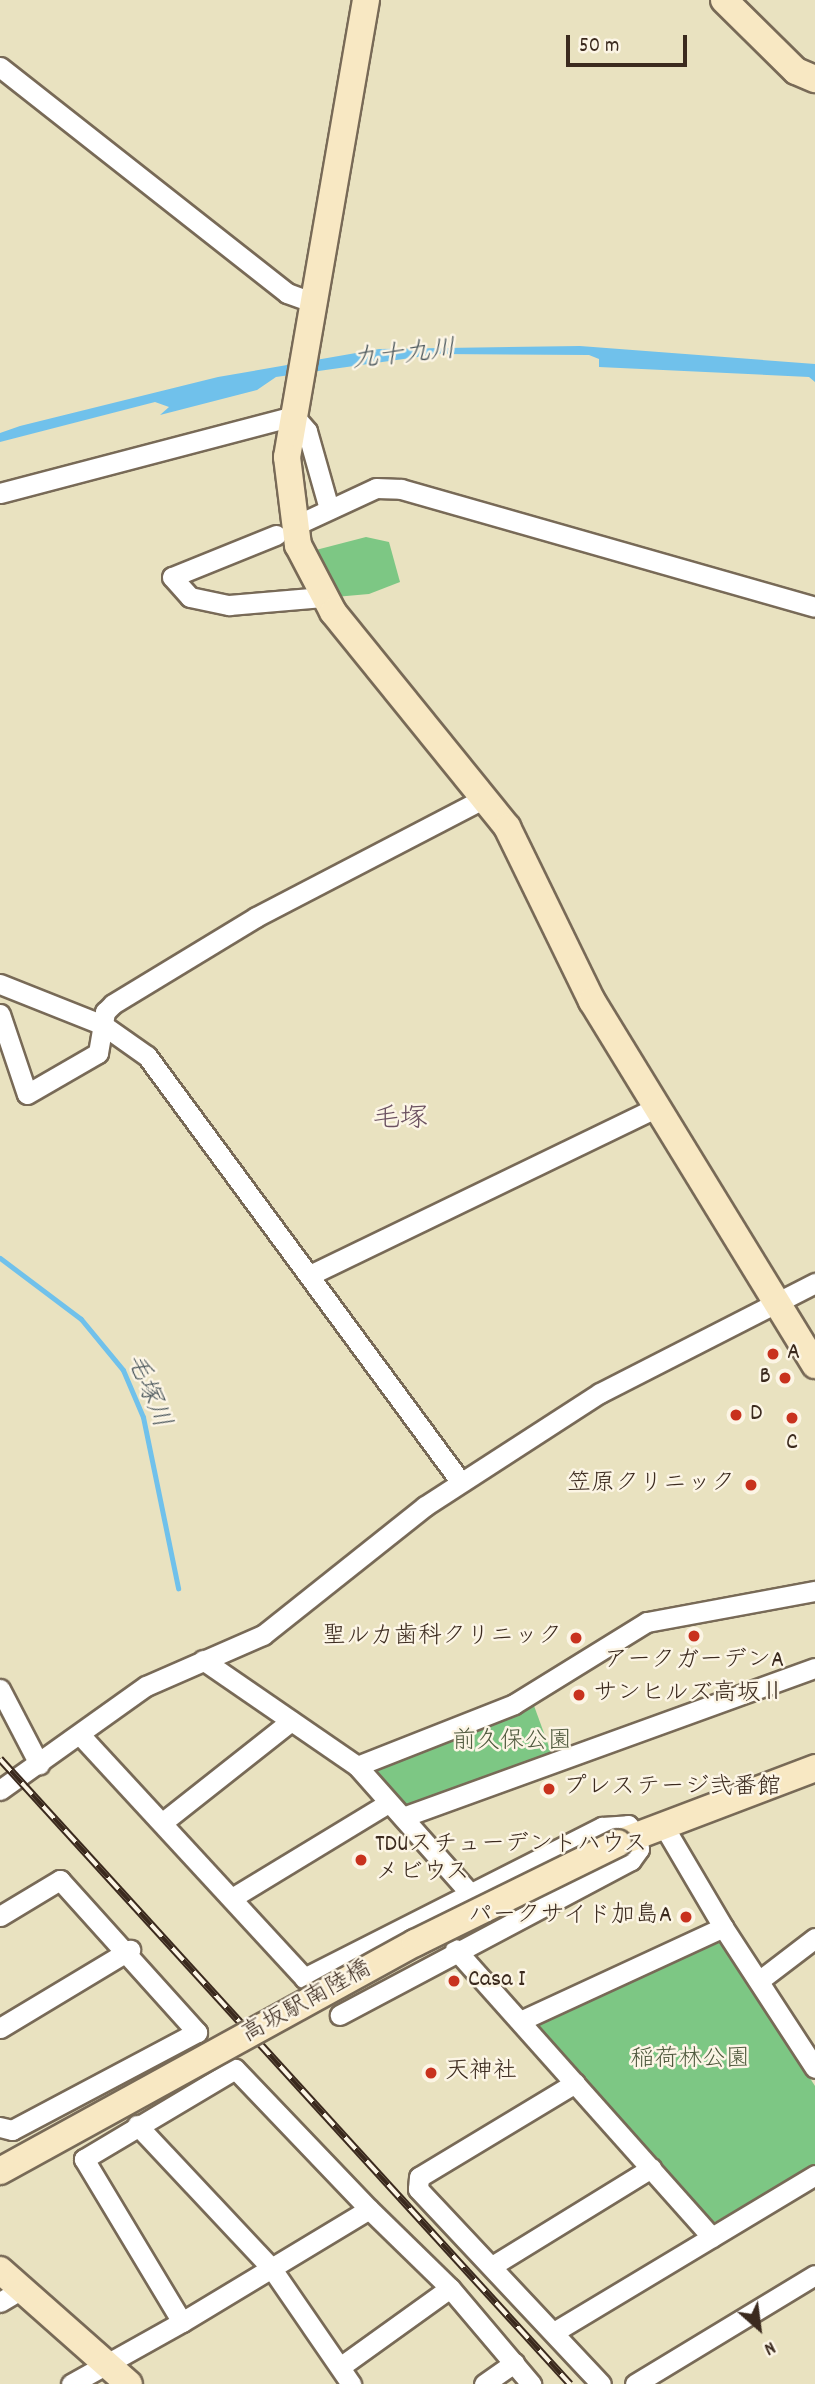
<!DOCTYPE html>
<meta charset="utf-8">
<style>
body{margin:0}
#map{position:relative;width:815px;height:2384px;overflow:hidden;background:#e9e2c0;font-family:Dekko,"Klee One",sans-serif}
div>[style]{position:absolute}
.green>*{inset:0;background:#7dc784}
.water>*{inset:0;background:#70c1eb}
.stream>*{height:5px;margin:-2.5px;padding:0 2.5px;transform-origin:2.5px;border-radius:2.5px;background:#70c1eb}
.roads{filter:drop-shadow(2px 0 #786a57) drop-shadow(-2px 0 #786a57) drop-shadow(0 2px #786a57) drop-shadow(0 -2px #786a57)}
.street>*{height:19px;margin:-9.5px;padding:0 9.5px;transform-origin:9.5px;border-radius:9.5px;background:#fff}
.secondary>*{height:26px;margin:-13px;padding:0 13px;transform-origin:13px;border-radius:13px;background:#f8e8c3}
.rail>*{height:8px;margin-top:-4px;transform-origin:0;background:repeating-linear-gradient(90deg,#fcf5e5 0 16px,#3b2a1e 0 32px);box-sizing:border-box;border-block:2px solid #3b2a1e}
.bridges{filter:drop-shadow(2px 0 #786a57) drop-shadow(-2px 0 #786a57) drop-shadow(0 2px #786a57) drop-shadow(0 -2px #786a57)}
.secondary-bridge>*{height:26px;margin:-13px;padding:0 13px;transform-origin:13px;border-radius:13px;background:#f8e8c3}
.dots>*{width:19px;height:19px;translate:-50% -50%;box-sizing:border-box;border:4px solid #fcf5e5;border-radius:50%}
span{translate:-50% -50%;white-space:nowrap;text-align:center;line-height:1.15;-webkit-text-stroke:5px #fcf5e5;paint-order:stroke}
.poi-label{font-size:24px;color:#3b2a1e}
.left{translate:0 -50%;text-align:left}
.right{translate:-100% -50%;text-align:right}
.park-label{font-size:24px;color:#4f593d}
.street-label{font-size:24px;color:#3b2a1e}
.water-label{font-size:26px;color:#4b575c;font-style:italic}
.quarter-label{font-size:28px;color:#6b5160}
.north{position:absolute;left:724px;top:2293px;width:70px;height:70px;-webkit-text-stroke:5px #fcf5e5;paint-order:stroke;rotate:152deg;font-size:19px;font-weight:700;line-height:28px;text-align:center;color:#3b2a1e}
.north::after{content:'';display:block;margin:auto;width:24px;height:32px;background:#3b2a1e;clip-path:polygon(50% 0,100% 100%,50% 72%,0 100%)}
.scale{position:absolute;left:566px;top:35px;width:121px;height:32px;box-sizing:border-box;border:4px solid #3b2a1e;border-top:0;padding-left:9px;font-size:21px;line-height:24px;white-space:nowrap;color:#3b2a1e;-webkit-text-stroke:5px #fcf5e5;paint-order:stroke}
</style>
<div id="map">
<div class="green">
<div style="clip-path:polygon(366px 537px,389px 542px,400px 582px,369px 594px,335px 597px,312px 551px)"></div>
<div style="clip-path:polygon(533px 1703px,552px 1755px,410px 1808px,375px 1774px,379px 1766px)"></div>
<div style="clip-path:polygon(715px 1941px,725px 1944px,815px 2086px,815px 2167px,711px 2224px,536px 2028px,539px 2018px)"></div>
</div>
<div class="water">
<div style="clip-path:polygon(580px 346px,815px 364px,815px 382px,809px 377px,599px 367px,599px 359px,589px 355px,439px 354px,276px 377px,257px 390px,160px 415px,169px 407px,155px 402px,0 442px,0 433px,20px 426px,218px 377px,379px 349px)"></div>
</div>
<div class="stream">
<div style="left:0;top:1258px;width:101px;rotate:37deg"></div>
<div style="left:81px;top:1319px;width:66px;rotate:50.5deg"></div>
<div style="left:123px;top:1370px;width:51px;rotate:66.9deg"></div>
<div style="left:143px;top:1417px;width:175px;rotate:78.4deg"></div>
</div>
<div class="roads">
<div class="street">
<div style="left:0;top:67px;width:365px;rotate:38.2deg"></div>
<div style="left:287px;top:293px;width:29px;rotate:20deg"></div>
<div style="left:0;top:493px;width:304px;rotate:-14.7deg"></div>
<div style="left:294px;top:416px;width:20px;rotate:49deg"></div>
<div style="left:307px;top:431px;width:81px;rotate:74.2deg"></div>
<div style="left:305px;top:521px;width:78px;rotate:-24.9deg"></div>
<div style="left:376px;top:488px;width:25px;rotate:2deg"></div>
<div style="left:401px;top:489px;width:430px;rotate:15.9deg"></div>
<div style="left:276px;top:535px;width:112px;rotate:158deg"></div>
<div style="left:172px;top:577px;width:27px;rotate:48deg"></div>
<div style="left:190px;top:597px;width:40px;rotate:12deg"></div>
<div style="left:229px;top:605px;width:94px;rotate:-4.9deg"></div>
<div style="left:0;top:984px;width:111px;rotate:21.7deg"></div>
<div style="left:103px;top:1025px;width:54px;rotate:35.2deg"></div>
<div style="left:147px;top:1056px;width:528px;rotate:53.63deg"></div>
<div style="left:0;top:1014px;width:84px;rotate:71.4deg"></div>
<div style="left:27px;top:1094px;width:82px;rotate:-30deg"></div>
<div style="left:98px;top:1053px;width:42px;rotate:-80.3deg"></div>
<div style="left:105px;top:1012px;width:11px;rotate:-45deg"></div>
<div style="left:113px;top:1004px;width:167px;rotate:-31.3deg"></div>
<div style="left:256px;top:917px;width:258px;rotate:-27.5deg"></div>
<div style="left:312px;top:1274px;width:383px;rotate:-25.8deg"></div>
<div style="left:203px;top:1660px;width:187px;rotate:34.5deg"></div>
<div style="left:357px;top:1766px;width:166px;rotate:48.4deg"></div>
<div style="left:0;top:1689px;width:85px;rotate:62.5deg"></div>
<div style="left:82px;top:1737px;width:328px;rotate:47.3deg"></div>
<div style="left:304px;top:1978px;width:334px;rotate:-26.9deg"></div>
<div style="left:602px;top:1827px;width:26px;rotate:-4deg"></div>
<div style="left:628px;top:1825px;width:14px;rotate:51deg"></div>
<div style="left:637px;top:1836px;width:13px;rotate:81deg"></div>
<div style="left:639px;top:1849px;width:14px;rotate:126deg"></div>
<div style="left:631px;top:1860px;width:330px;rotate:152deg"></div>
<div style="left:357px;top:1766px;width:169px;rotate:-21.5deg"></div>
<div style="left:514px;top:1704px;width:156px;rotate:-31.7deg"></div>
<div style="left:647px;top:1622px;width:171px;rotate:-10.5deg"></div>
<div style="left:0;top:1790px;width:179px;rotate:-35.5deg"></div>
<div style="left:146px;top:1686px;width:128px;rotate:-23.6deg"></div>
<div style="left:263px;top:1635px;width:207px;rotate:-38.5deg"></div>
<div style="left:425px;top:1506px;width:208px;rotate:-32.9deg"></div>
<div style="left:600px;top:1393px;width:242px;rotate:-27.1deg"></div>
<div style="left:403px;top:1817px;width:438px;rotate:-19.9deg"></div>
<div style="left:163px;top:1822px;width:163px;rotate:-38.3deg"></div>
<div style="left:663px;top:1825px;width:118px;rotate:59.5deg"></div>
<div style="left:232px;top:1898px;width:183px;rotate:-31.3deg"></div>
<div style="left:0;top:1916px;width:70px;rotate:-31deg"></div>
<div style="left:60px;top:1880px;width:205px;rotate:48deg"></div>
<div style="left:197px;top:2032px;width:209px;rotate:152.1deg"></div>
<div style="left:12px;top:2130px;width:12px;rotate:-166deg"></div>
<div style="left:455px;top:1949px;width:386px;rotate:48.3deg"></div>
<div style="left:760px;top:1980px;width:69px;rotate:-37.4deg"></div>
<div style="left:520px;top:2021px;width:224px;rotate:-24.8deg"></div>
<div style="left:723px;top:1927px;width:168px;rotate:56.9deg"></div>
<div style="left:0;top:2028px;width:152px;rotate:-31deg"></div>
<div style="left:575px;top:2083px;width:182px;rotate:148.9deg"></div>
<div style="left:419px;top:2177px;width:12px;rotate:95deg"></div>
<div style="left:418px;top:2189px;width:267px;rotate:46.8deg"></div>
<div style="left:137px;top:2125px;width:197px;rotate:46.8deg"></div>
<div style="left:272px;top:2269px;width:140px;rotate:55.5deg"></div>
<div style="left:369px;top:2209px;width:113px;rotate:44.3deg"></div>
<div style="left:450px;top:2288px;width:126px;rotate:49.8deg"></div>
<div style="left:492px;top:2266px;width:187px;rotate:-31.6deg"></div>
<div style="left:0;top:2302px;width:23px;rotate:-31deg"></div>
<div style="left:554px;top:2332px;width:305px;rotate:-31deg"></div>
<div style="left:340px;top:2367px;width:135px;rotate:-35.7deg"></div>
<div style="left:71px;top:2384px;width:127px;rotate:-29.2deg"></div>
<div style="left:182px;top:2322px;width:218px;rotate:-31.1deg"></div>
<div style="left:369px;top:2209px;width:194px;rotate:-133.7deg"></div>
<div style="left:235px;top:2069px;width:176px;rotate:149.2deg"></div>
<div style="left:84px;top:2159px;width:190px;rotate:59deg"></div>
<div style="left:484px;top:2384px;width:37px;rotate:-35deg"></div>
<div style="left:635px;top:2384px;width:210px;rotate:-31.2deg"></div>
</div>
<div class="secondary">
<div style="left:366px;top:0;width:464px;rotate:99.8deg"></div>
<div style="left:287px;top:457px;width:89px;rotate:82.9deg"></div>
<div style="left:298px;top:545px;width:76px;rotate:62.4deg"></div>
<div style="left:333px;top:612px;width:277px;rotate:51deg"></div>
<div style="left:507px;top:827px;width:194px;rotate:64deg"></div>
<div style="left:592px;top:1001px;width:427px;rotate:58.5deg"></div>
<div style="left:724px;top:0;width:101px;rotate:44.6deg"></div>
<div style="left:796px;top:71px;width:21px;rotate:23deg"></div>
<div style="left:618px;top:1843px;width:211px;rotate:-20.8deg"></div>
<div style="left:0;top:2270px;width:172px;rotate:41.5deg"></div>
</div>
</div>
<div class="rail">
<div style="left:0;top:1759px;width:846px;rotate:47.64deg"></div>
</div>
<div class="bridges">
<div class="secondary-bridge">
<div style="left:0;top:2171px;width:474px;rotate:-28.8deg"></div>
<div style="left:415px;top:1943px;width:226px;rotate:-26.2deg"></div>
</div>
</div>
<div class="dots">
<div style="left:773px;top:1354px;background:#c8321e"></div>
<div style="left:785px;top:1378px;background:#c8321e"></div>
<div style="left:736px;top:1415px;background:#c8321e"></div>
<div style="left:792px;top:1418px;background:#c8321e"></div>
<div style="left:751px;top:1485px;background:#c8321e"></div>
<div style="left:694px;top:1636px;background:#c8321e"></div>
<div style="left:576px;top:1638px;background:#c8321e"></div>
<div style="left:579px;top:1695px;background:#c8321e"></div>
<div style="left:549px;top:1789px;background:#c8321e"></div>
<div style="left:361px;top:1860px;background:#c8321e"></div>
<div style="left:686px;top:1917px;background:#c8321e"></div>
<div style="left:454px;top:1981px;background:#c8321e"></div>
<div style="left:431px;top:2073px;background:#c8321e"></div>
</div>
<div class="poi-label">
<span class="left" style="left:787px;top:1354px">A</span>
<span class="right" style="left:771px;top:1378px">B</span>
<span class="left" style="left:750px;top:1415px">D</span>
<span style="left:792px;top:1444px">C</span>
<span class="right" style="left:735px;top:1485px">笠原クリニック</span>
<span class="right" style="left:562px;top:1638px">聖ルカ歯科クリニック</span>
<span style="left:694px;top:1662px">アークガーデンA</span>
<span class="left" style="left:593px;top:1695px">サンヒルズ高坂Ⅱ</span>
<span class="left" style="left:563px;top:1789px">プレステージ弐番館</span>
<span class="left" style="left:375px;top:1860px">TDUスチューデントハウス<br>メビウス</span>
<span class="right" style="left:672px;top:1917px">パークサイド加島A</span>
<span class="left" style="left:468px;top:1981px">Casa I</span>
<span class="left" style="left:445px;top:2073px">天神社</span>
</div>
<div class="park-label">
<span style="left:512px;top:1743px">前久保公園</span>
<span style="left:690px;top:2061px">稲荷林公園</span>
</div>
<div class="street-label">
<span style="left:307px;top:2003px;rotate:-29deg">高坂駅南陸橋</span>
</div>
<div class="water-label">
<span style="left:404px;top:356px;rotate:-6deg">九十九川</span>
<span style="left:147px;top:1391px;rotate:68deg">毛塚川</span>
</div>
<div class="quarter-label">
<span style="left:400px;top:1121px">毛塚</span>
</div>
<div class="north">N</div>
<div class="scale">50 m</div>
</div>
